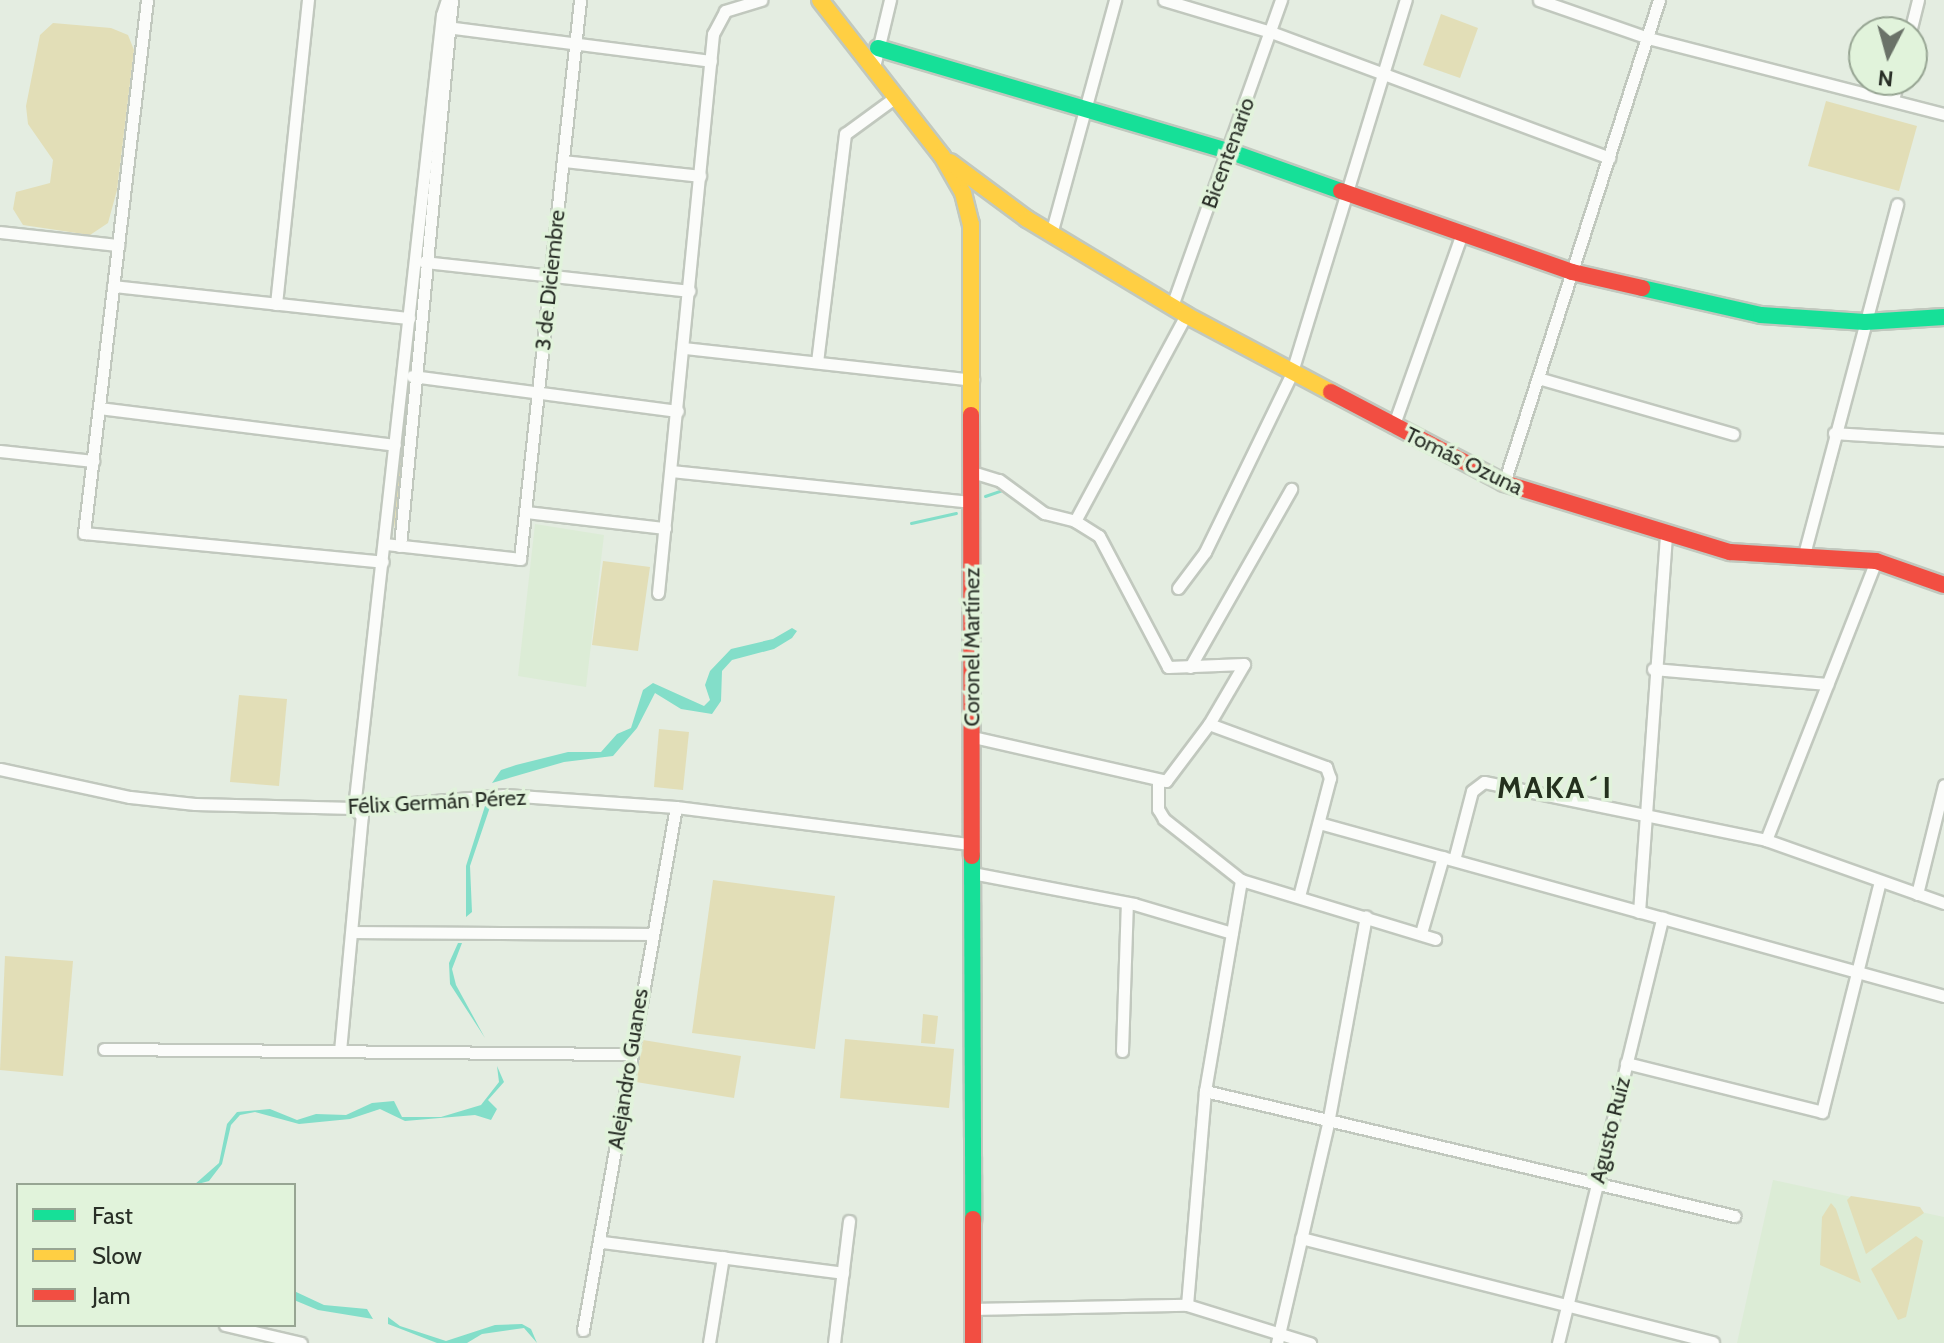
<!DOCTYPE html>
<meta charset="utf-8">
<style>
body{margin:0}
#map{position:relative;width:1944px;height:1343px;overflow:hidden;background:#e4ede1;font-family:Cabin,sans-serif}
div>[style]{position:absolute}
.built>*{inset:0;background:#dcecd6}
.green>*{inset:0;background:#e2deb7}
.water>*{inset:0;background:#83dec9}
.stream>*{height:3px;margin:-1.5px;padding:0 1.5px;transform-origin:1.5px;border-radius:1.5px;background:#83dec9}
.roads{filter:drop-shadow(2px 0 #c1c8be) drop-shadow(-2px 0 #c1c8be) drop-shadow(0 2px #c1c8be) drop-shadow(0 -2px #c1c8be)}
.street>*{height:11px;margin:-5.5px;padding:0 5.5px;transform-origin:5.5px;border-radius:5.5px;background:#fbfcfa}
.fast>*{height:16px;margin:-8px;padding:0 8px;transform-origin:8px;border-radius:8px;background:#16e098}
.slow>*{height:16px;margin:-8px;padding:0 8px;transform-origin:8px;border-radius:8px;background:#ffcf43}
.jam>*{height:16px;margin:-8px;padding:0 8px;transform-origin:8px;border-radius:8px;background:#f24e42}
span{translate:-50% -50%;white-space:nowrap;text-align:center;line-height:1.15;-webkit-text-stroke:7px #e1f3db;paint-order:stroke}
.street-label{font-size:22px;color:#292f27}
.district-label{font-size:30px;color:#24301e;font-weight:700;letter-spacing:2px}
.legend{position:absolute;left:16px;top:1183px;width:280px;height:144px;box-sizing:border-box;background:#e1f3db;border:2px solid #97a593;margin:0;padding:10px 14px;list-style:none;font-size:24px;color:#292f27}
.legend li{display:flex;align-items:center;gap:16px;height:40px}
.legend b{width:40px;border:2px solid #97a593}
.north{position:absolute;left:1848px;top:16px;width:80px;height:80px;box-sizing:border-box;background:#e1f3db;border:2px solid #97a593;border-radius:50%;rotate:186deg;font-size:22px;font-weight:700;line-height:32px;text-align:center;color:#292f27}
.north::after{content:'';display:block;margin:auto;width:28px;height:36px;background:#6a7268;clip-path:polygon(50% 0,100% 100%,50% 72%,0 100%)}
</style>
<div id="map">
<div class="built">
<div style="clip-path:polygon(535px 524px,604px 535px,586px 687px,518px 676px)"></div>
<div style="clip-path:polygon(1773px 1180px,1944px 1217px,1944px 1343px,1737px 1343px)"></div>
</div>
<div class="green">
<div style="clip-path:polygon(1441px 14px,1478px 28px,1460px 78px,1423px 65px)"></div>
<div style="clip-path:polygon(53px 23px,111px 28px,128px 35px,134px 50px,117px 190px,108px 223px,90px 235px,23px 225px,13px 209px,16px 192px,50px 183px,53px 160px,28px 124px,26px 106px,40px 35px)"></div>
<div style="clip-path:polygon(1826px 101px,1917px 126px,1899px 191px,1808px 166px)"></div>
<div style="clip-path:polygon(411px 388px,396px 535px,393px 516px)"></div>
<div style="clip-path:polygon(603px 561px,650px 567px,638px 651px,592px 645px)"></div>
<div style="clip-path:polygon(239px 695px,287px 699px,279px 786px,230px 782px)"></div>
<div style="clip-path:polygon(659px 729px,689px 732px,683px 790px,654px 787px)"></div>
<div style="clip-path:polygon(713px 880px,835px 896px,815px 1049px,692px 1033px)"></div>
<div style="clip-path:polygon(5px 956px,73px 961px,63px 1076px,0 1070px)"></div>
<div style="clip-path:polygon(923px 1014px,938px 1016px,935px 1044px,921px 1043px)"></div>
<div style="clip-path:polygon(845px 1039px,954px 1049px,949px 1108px,840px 1098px)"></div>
<div style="clip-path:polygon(643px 1040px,741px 1056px,734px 1098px,636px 1082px)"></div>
<div style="clip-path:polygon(1851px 1196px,1920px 1207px,1924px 1213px,1866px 1254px,1847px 1200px)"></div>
<div style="clip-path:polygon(1831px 1203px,1836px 1209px,1861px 1283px,1820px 1265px,1822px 1217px)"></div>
<div style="clip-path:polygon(1916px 1236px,1923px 1241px,1906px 1317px,1898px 1320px,1871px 1269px)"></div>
</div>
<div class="water">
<div style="clip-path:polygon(792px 628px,797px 631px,792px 638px,774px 649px,732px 660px,722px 671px,721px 701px,712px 714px,681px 709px,655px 693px,637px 728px,613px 756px,564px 762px,492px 783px,501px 770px,516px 765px,568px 752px,601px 752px,617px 734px,631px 728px,643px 690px,653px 683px,704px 706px,710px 700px,705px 685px,710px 671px,731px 649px,773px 639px)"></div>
<div style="clip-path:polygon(485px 806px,490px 807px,470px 866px,472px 912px,466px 917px,466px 866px)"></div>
<div style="clip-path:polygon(458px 943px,462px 943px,452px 969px,456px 985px,485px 1038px,450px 984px,449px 963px)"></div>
<div style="clip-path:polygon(497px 1066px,504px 1082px,488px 1100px,497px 1109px,491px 1120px,475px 1115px,405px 1121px,380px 1109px,350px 1119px,299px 1124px,255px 1112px,240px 1115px,231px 1125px,222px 1164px,209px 1181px,194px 1185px,219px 1163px,227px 1124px,237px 1112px,270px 1109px,297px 1120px,316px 1114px,346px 1115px,372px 1103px,394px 1101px,402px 1117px,441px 1117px,481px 1105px,499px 1082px)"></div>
<div style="clip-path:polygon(294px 1291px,324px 1305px,367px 1309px,373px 1319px,318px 1310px,294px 1300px)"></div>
<div style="clip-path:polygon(388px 1317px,400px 1326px,446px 1341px,495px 1325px,522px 1324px,531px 1329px,537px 1343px,524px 1328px,482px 1334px,467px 1343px,437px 1343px,388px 1324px)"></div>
</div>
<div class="stream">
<div style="left:985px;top:496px;width:18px;rotate:-19deg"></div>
<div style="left:911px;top:523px;width:46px;rotate:-12.5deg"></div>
</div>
<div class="roads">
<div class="street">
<div style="left:147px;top:0;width:537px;rotate:96.74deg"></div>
<div style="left:84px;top:533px;width:300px;rotate:5.5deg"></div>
<div style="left:1164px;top:0;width:112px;rotate:16.7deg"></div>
<div style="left:1271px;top:32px;width:361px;rotate:20.4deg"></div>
<div style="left:1539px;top:0;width:115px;rotate:19.2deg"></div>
<div style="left:1648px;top:38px;width:306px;rotate:14.4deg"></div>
<div style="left:446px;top:27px;width:267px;rotate:7.3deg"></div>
<div style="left:1910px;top:32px;width:33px;rotate:-76deg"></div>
<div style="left:874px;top:67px;width:69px;rotate:-76.6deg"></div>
<div style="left:1893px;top:100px;width:21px;rotate:-76deg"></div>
<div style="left:563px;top:161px;width:138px;rotate:6.2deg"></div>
<div style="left:0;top:232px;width:119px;rotate:6.3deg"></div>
<div style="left:1051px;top:234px;width:243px;rotate:-74.7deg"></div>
<div style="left:424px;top:262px;width:267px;rotate:6.2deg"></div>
<div style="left:113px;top:286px;width:298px;rotate:6.2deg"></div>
<div style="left:276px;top:304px;width:306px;rotate:-84deg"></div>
<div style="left:1172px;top:306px;width:325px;rotate:-70.4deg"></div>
<div style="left:684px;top:348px;width:291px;rotate:6.3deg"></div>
<div style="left:817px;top:362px;width:230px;rotate:-83deg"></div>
<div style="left:845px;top:134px;width:64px;rotate:-36.2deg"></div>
<div style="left:412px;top:376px;width:268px;rotate:7.5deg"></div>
<div style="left:1538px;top:378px;width:203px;rotate:16deg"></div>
<div style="left:99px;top:408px;width:298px;rotate:7.1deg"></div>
<div style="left:1393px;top:427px;width:203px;rotate:-70.4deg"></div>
<div style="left:1834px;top:433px;width:110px;rotate:3.6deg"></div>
<div style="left:0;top:451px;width:94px;rotate:6.1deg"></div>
<div style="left:671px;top:471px;width:303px;rotate:5.9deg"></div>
<div style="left:972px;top:472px;width:28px;rotate:17deg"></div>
<div style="left:999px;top:480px;width:56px;rotate:36.3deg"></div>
<div style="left:1044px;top:513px;width:32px;rotate:14deg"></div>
<div style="left:1075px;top:521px;width:28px;rotate:32deg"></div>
<div style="left:1099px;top:536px;width:148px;rotate:62.2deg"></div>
<div style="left:1168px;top:667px;width:76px;rotate:-2.3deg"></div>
<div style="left:1504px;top:483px;width:507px;rotate:-72.21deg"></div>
<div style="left:526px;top:512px;width:140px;rotate:6.6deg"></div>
<div style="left:1075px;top:521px;width:234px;rotate:-61.7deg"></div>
<div style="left:385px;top:544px;width:136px;rotate:6.3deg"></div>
<div style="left:520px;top:559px;width:562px;rotate:-83.87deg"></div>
<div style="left:400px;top:546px;width:548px;rotate:-84.56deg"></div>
<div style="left:1803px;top:558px;width:366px;rotate:-75.1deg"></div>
<div style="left:1178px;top:588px;width:45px;rotate:-53.1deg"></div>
<div style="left:1205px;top:552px;width:197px;rotate:-64.1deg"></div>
<div style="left:1291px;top:375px;width:392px;rotate:-73deg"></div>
<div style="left:658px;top:593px;width:562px;rotate:-84.38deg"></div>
<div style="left:713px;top:34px;width:26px;rotate:-62deg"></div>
<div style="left:725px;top:11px;width:38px;rotate:-17deg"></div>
<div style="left:1190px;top:667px;width:205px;rotate:-60.4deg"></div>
<div style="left:1653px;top:669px;width:175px;rotate:4.9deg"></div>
<div style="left:1209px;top:724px;width:125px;rotate:20.2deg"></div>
<div style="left:1326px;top:767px;width:12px;rotate:70deg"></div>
<div style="left:1330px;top:778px;width:122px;rotate:104.7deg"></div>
<div style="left:973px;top:737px;width:198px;rotate:12.8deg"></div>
<div style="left:1166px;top:781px;width:71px;rotate:-53deg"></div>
<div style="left:1209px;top:724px;width:69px;rotate:-59.7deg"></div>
<div style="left:0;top:769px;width:133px;rotate:12.2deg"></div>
<div style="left:130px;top:797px;width:65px;rotate:6.1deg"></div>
<div style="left:195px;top:804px;width:159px;rotate:1.4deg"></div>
<div style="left:354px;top:808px;width:152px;rotate:-4.9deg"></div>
<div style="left:505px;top:795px;width:171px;rotate:4deg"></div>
<div style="left:676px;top:807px;width:296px;rotate:7.2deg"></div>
<div style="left:1158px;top:781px;width:28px;rotate:90deg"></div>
<div style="left:1158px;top:809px;width:12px;rotate:59deg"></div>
<div style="left:1164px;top:819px;width:98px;rotate:38.4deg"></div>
<div style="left:1241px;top:880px;width:203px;rotate:16.9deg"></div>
<div style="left:1319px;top:823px;width:649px;rotate:15.47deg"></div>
<div style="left:1766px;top:840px;width:300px;rotate:-68.5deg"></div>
<div style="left:1454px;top:860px;width:71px;rotate:-75.4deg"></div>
<div style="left:1472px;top:791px;width:15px;rotate:-37deg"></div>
<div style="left:1484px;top:782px;width:288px;rotate:11.6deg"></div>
<div style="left:1766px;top:840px;width:189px;rotate:19.5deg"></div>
<div style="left:972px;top:873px;width:165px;rotate:10.8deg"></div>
<div style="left:1134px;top:904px;width:102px;rotate:16.5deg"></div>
<div style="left:1917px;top:894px;width:112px;rotate:-76.1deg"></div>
<div style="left:1639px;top:912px;width:378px;rotate:-85.9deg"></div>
<div style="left:352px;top:932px;width:298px;rotate:0.4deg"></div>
<div style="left:1421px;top:933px;width:79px;rotate:-73.9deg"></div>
<div style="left:104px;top:1049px;width:525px;rotate:0.55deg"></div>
<div style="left:340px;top:1051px;width:236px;rotate:-84.7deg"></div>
<div style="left:362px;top:816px;width:11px;rotate:-135deg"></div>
<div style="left:354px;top:808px;width:798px;rotate:-83.67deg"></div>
<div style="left:442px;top:15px;width:16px;rotate:-72deg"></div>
<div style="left:1122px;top:1051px;width:148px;rotate:-88.1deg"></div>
<div style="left:1626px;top:1063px;width:202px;rotate:14deg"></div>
<div style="left:1822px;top:1112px;width:238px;rotate:-75.9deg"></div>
<div style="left:1205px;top:1091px;width:544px;rotate:13.29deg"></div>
<div style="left:1301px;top:1238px;width:425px;rotate:14.2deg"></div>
<div style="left:602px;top:1242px;width:243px;rotate:7.3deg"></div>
<div style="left:1187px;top:1305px;width:215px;rotate:-85.2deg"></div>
<div style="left:1205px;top:1091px;width:214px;rotate:-80.3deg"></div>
<div style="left:971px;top:1309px;width:216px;rotate:-1.1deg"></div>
<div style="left:1187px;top:1305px;width:129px;rotate:17.2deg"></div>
<div style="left:225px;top:1325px;width:78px;rotate:13.3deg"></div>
<div style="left:583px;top:1330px;width:531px;rotate:-79.92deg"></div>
<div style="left:709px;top:1343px;width:87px;rotate:-80.8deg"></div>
<div style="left:834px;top:1343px;width:123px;rotate:-83deg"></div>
<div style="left:1277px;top:1343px;width:226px;rotate:-76.9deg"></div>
<div style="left:1328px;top:1123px;width:210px;rotate:-79.6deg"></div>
<div style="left:1558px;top:1343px;width:438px;rotate:-76.2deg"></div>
</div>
<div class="fast">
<div style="left:878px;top:48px;width:365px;rotate:16.4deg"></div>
<div style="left:1228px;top:151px;width:120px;rotate:19.5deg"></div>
<div style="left:1642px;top:288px;width:122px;rotate:12.8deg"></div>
<div style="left:1761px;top:315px;width:104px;rotate:3.9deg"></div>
<div style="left:1865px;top:322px;width:79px;rotate:-3.6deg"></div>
<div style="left:972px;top:856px;width:363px;rotate:89.8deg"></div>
</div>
<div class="slow">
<div style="left:820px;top:0;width:198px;rotate:52deg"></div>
<div style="left:942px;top:156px;width:43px;rotate:60.4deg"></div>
<div style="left:963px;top:193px;width:32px;rotate:76deg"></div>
<div style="left:971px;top:224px;width:191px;rotate:90deg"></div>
<div style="left:950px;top:162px;width:96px;rotate:36.5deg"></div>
<div style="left:1027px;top:219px;width:186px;rotate:31.1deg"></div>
<div style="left:1186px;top:315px;width:164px;rotate:28deg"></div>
</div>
<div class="jam">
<div style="left:1341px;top:191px;width:245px;rotate:19.3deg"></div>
<div style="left:1572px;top:272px;width:72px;rotate:12.9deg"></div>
<div style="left:1331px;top:392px;width:195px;rotate:27.7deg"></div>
<div style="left:1504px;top:483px;width:236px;rotate:17deg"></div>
<div style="left:1730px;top:552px;width:146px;rotate:3.5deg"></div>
<div style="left:1876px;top:561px;width:72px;rotate:19.4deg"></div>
<div style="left:971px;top:415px;width:441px;rotate:89.9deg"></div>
<div style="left:973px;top:1219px;width:124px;rotate:90deg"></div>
</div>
</div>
<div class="street-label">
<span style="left:1228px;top:153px;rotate:-70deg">Bicentenario</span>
<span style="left:550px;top:280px;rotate:-84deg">3 de Diciembre</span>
<span style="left:1464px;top:461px;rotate:26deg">Tomás Ozuna</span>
<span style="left:972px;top:647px;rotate:-90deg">Coronel Martínez</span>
<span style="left:437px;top:802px;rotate:-3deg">Félix Germán Pérez</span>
<span style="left:628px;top:1069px;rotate:-81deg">Alejandro Guanes</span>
<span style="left:1610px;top:1130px;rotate:-76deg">Agusto Ruíz</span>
</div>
<div class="district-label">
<span style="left:1555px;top:788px">MAKA´I</span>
</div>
<ul class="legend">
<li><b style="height:10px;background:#16e098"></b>Fast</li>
<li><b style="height:10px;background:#ffcf43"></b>Slow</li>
<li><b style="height:10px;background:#f24e42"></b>Jam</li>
</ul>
<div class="north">N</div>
</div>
